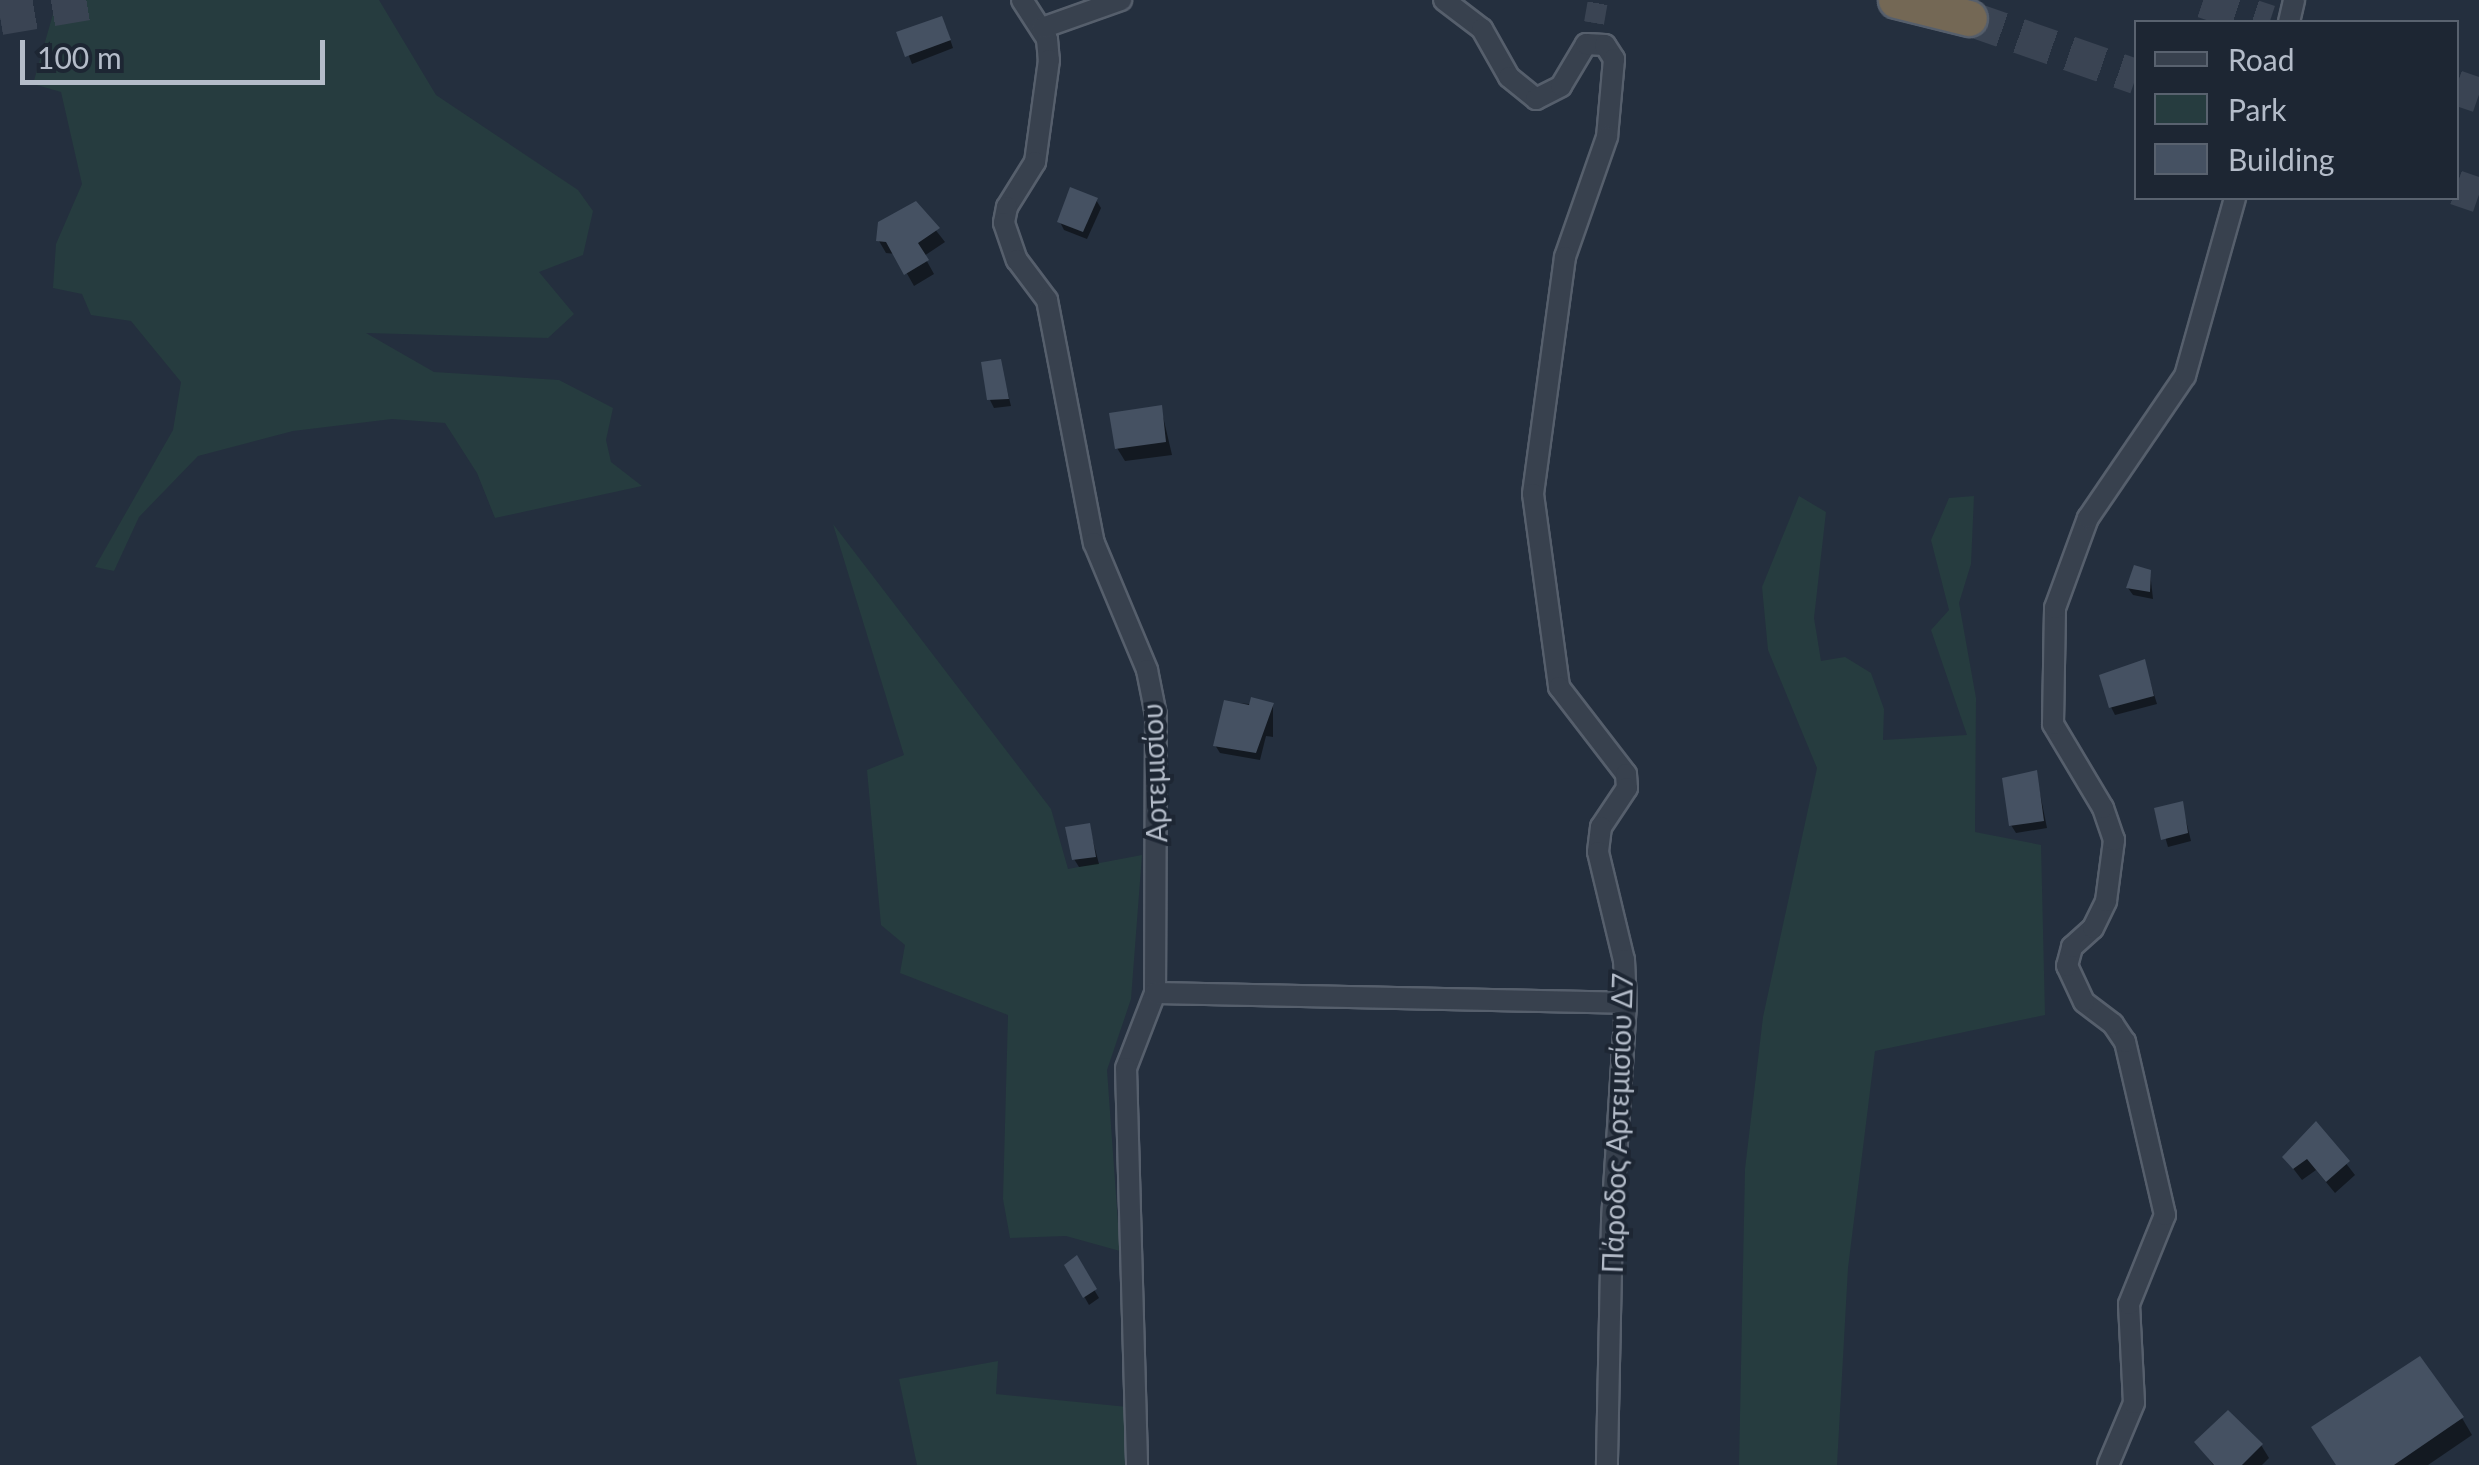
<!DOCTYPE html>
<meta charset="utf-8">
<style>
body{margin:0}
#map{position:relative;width:2479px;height:1465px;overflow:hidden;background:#242f3e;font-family:Lato,sans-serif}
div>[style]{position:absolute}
.green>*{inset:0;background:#263c3f}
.shadow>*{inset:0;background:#0007}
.building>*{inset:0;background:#455162}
.minor-tunnel>*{height:20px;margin-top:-10px;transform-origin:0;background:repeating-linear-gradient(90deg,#3a4453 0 20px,transparent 0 30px)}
.motorway-tunnel>*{height:35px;margin-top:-17.5px;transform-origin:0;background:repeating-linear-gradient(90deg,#3a4453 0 35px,transparent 0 53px)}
.roads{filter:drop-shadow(2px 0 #565f6c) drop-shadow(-2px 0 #565f6c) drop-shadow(0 2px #565f6c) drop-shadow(0 -2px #565f6c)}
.minor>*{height:20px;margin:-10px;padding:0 10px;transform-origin:10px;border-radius:10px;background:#38414e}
.motorway>*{height:35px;margin:-17.5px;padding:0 17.5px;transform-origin:17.5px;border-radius:17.5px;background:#746855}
span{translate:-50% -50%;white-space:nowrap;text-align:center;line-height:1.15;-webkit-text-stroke:8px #1d2633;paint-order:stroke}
.street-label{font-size:28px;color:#b4bcc9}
.legend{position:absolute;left:2134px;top:20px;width:325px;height:180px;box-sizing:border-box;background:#1d2633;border:2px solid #59626f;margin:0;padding:12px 18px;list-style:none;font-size:30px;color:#b4bcc9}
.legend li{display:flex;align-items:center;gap:20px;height:50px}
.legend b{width:50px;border:2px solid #59626f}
.scale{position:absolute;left:20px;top:40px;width:305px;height:45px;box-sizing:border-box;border:5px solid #b4bcc9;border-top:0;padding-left:12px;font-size:30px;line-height:35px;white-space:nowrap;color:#b4bcc9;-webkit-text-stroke:8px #1d2633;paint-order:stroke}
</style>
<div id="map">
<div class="green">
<div style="clip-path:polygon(57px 0,379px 0,436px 95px,578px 190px,593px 211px,583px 255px,539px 272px,574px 314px,548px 338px,366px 333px,434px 372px,559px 380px,613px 408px,606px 440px,611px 462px,642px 486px,495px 518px,477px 473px,445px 423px,392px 419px,293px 431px,198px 456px,139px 517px,114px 571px,95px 567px,173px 430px,181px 382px,131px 321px,91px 315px,82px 294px,53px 288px,56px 244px,82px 184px,61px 92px,33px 84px)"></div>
<div style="clip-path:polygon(1799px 496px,1826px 512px,1814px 618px,1821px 661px,1845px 657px,1871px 673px,1884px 709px,1883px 740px,1967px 735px,1931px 630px,1949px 610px,1931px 540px,1949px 498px,1974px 496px,1971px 564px,1959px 603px,1976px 698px,1975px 832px,2041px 845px,2045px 1015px,1875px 1051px,1848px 1268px,1837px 1465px,1739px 1465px,1745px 1169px,1763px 1017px,1817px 768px,1768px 650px,1762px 587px)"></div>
<div style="clip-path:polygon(833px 524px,1051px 809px,1068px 869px,1142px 855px,1131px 999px,1107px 1070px,1120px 1251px,1066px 1236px,1010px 1238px,1003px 1199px,1008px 1015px,900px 973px,905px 945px,881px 925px,867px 770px,904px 755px)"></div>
<div style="clip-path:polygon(998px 1361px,996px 1394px,1128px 1407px,1129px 1465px,917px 1465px,899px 1379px)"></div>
</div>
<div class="shadow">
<div style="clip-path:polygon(946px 27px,953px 48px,912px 64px,900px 33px)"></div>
<div style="clip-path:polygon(1096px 200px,1101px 208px,1087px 239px,1064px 230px,1060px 222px)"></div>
<div style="clip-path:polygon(916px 205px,945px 242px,924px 256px,934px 274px,914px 286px,896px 254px,886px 253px,879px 241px)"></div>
<div style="clip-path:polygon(1000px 362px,1011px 406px,994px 408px,990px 400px)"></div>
<div style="clip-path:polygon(1161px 408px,1172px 455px,1125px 461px,1117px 448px)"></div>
<div style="clip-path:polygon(2150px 572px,2153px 599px,2133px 595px,2128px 588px)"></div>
<div style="clip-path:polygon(2144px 662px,2157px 704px,2115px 715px,2111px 707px)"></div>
<div style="clip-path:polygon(1226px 702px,1273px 706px,1273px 737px,1266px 736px,1260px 760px,1220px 753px,1215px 745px)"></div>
<div style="clip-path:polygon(2036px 773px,2047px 828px,2016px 833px,2011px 825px)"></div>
<div style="clip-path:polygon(2182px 804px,2191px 841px,2168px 847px,2157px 809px)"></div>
<div style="clip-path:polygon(1089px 826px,1099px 864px,1079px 867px,1074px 859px)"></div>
<div style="clip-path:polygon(2316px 1125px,2355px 1175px,2335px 1193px,2316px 1170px,2302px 1180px,2285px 1158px)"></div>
<div style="clip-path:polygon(1076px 1259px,1099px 1298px,1089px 1305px,1067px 1266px)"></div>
<div style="clip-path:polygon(2462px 1418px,2472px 1435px,2428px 1465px,2337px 1465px)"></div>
<div style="clip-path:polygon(2197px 1442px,2261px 1445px,2269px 1458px,2262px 1465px,2213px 1465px)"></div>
</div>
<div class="building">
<div style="clip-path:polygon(942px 16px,951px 40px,905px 57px,896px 32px)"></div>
<div style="clip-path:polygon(1070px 187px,1098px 198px,1083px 232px,1057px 222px)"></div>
<div style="clip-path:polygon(916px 201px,940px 228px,918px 243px,929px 260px,904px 275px,886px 242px,876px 241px,878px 222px)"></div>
<div style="clip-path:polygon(1001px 359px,1009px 399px,987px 400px,981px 362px)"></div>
<div style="clip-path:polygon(1162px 405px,1166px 442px,1115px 449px,1109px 413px)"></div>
<div style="clip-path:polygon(2134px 565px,2151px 570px,2150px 592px,2126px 588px)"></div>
<div style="clip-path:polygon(2145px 659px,2154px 696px,2109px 708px,2099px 675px)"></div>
<div style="clip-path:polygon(1251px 697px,1274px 703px,1256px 753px,1213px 746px,1224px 700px,1249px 705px)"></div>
<div style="clip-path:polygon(2037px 770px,2044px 821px,2009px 826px,2002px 778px)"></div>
<div style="clip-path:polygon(2183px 801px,2188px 833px,2161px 840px,2154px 808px)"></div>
<div style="clip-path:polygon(1090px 823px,1096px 857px,1072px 860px,1065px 827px)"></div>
<div style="clip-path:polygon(2316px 1121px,2350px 1161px,2326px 1182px,2307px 1159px,2293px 1169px,2282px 1157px)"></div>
<div style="clip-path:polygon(1077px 1255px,1097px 1289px,1083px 1298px,1064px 1265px)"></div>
<div style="clip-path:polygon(2420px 1356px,2464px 1417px,2394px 1465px,2336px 1465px,2311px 1427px)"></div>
<div style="clip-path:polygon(2228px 1410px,2263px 1444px,2242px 1465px,2214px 1465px,2194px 1442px)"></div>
</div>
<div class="minor-tunnel">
<div style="left:1594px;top:23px;width:23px;rotate:-80deg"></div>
</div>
<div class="motorway-tunnel">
<div style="left:2203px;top:0;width:70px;rotate:18.4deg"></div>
<div style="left:0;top:17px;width:102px;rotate:-9.6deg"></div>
<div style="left:1969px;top:18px;width:177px;rotate:19.2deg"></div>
<div style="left:2456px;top:87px;width:24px;rotate:19deg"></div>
<div style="left:2456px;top:187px;width:24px;rotate:19deg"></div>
</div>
<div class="roads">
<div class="minor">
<div style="left:1022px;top:0;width:46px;rotate:57.3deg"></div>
<div style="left:1047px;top:39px;width:21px;rotate:85deg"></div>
<div style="left:1049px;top:60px;width:103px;rotate:97.8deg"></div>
<div style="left:1035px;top:162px;width:53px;rotate:121.9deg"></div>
<div style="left:1007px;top:207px;width:16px;rotate:101deg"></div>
<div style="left:1004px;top:223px;width:39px;rotate:71deg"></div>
<div style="left:1017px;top:260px;width:50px;rotate:53.1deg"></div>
<div style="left:1047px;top:300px;width:248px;rotate:79.1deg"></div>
<div style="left:1094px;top:543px;width:138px;rotate:67.3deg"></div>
<div style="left:1147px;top:670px;width:46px;rotate:78.7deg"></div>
<div style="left:1156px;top:715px;width:278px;rotate:90.2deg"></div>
<div style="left:1155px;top:993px;width:80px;rotate:111.1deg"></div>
<div style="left:1126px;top:1068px;width:397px;rotate:88.4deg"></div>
<div style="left:1444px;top:0;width:48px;rotate:37.3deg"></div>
<div style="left:1482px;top:29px;width:55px;rotate:60.6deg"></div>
<div style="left:1509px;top:77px;width:35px;rotate:39deg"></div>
<div style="left:1536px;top:99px;width:28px;rotate:-27deg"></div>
<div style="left:1561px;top:86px;width:49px;rotate:-59.2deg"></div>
<div style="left:1586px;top:44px;width:19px;rotate:3deg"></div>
<div style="left:1605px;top:45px;width:17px;rotate:57deg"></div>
<div style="left:1614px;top:59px;width:78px;rotate:95.1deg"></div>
<div style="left:1607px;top:137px;width:127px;rotate:109.3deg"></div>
<div style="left:1565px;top:257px;width:239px;rotate:97.7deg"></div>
<div style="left:1533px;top:494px;width:195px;rotate:82.3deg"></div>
<div style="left:1559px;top:687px;width:110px;rotate:52.4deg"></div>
<div style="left:1626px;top:774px;width:14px;rotate:86deg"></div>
<div style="left:1627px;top:788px;width:47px;rotate:123.7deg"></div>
<div style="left:1601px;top:827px;width:25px;rotate:97deg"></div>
<div style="left:1598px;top:852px;width:111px;rotate:76.5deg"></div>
<div style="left:1624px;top:960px;width:43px;rotate:87.3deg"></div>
<div style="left:1626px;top:1003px;width:218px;rotate:93.7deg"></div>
<div style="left:1612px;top:1221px;width:244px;rotate:91.2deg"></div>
<div style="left:2289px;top:22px;width:23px;rotate:-77deg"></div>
<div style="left:1042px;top:28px;width:84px;rotate:-19.5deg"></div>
<div style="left:1155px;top:993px;width:471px;rotate:1.2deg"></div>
<div style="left:2108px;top:1465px;width:67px;rotate:-67.2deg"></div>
<div style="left:2134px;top:1403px;width:99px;rotate:-92.9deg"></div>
<div style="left:2129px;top:1304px;width:96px;rotate:-68deg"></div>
<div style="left:2165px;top:1215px;width:178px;rotate:-103deg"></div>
<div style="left:2125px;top:1042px;width:22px;rotate:-124deg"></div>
<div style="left:2113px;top:1024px;width:36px;rotate:-143deg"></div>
<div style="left:2084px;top:1002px;width:40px;rotate:-115deg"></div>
<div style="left:2067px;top:966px;width:20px;rotate:-75deg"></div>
<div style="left:2072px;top:947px;width:28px;rotate:-42deg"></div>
<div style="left:2093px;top:928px;width:30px;rotate:-64deg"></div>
<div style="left:2106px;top:901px;width:62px;rotate:-82.5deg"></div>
<div style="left:2114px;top:840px;width:34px;rotate:-109deg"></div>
<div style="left:2103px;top:808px;width:98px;rotate:-120.8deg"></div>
<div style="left:2053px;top:724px;width:116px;rotate:-89deg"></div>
<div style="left:2055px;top:608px;width:96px;rotate:-69.9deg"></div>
<div style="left:2088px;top:518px;width:172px;rotate:-55.7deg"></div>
<div style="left:2185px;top:376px;width:185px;rotate:-74.3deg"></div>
</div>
<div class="motorway">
<div style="left:1896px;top:0;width:75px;rotate:13.9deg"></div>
</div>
</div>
<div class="street-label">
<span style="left:1154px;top:773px;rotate:-92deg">Αρτεμισίου</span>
<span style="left:1617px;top:1123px;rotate:-88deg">Πάροδος Αρτεμισίου Δ7</span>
</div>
<ul class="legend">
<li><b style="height:12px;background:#38414e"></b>Road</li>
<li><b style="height:28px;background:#263c3f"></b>Park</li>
<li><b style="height:28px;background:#455162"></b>Building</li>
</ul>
<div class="scale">100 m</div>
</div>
